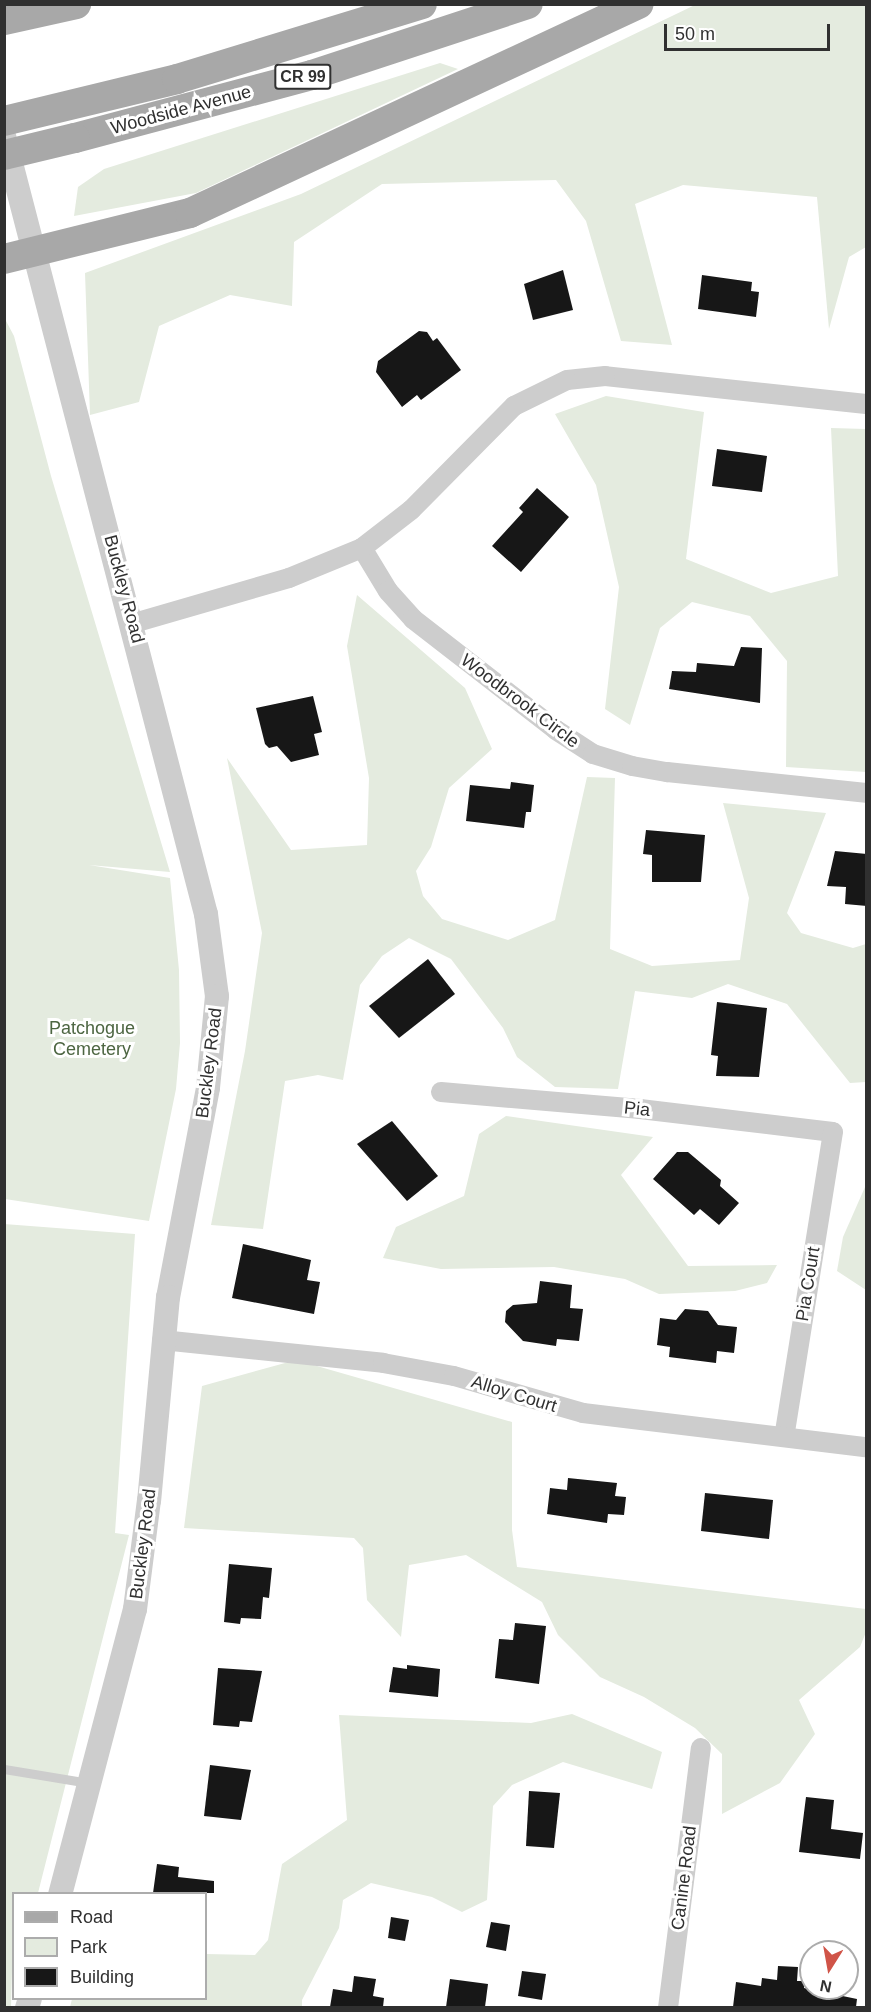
<!DOCTYPE html>
<style>
body{margin:0}
#map{position:relative;width:871px;height:2012px;overflow:hidden;background:#fff;font-family:Arial,sans-serif}
div>[style]{position:absolute}
.green>*{inset:0;background:#e4ebdf}
.building>*{inset:0;background:#171717}
.service>*{height:9px;margin:-4.5px;padding:0 4.5px;transform-origin:4.5px;border-radius:4.5px;background:#cdcdcd}
.minor>*{height:20px;margin:-10px;padding:0 10px;transform-origin:10px;border-radius:10px;background:#cdcdcd}
.tertiary>*{height:24px;margin:-12px;padding:0 12px;transform-origin:12px;border-radius:12px;background:#cdcdcd}
.primary>*{height:30px;margin:-15px;padding:0 15px;transform-origin:15px;border-radius:15px;background:#a8a8a8}
.primary-bridge>*{height:30px;margin:-15px;padding:0 15px;transform-origin:15px;border-radius:15px;background:#a8a8a8}
span{translate:-50% -50%;white-space:nowrap;text-align:center;line-height:1.15;-webkit-text-stroke:6px #fff;paint-order:stroke}
.shield-label span{padding:2px 4px;background:#fff;border:2px solid;border-radius:4px;-webkit-text-stroke-width:0}
.shield-label{font-size:16px;color:#303030;font-weight:700}
.street-label{font-size:18px;color:#303030}
.park-label{font-size:18px;color:#4d6642}
.frame{position:absolute;inset:0;border:6px solid #303030;pointer-events:none}
.legend{position:absolute;left:12px;top:1892px;width:195px;height:108px;box-sizing:border-box;background:#fff;border:2px solid #acacac;margin:0;padding:8px 10px;list-style:none;font-size:18px;color:#303030}
.legend li{display:flex;align-items:center;gap:12px;height:30px}
.legend b{width:30px;border:2px solid #acacac}
.north{position:absolute;left:799px;top:1940px;width:60px;height:60px;box-sizing:border-box;background:#fff;border:2px solid #acacac;border-radius:50%;rotate:191deg;font-size:16px;font-weight:700;line-height:24px;text-align:center;color:#303030}
.north::after{content:'';display:block;margin:auto;width:21px;height:27px;background:#d05448;clip-path:polygon(50% 0,100% 100%,50% 72%,0 100%)}
.scale{position:absolute;left:664px;top:24px;width:166px;height:27px;box-sizing:border-box;border:3px solid #303030;border-top:0;padding-left:8px;font-size:18px;line-height:21px;white-space:nowrap;color:#303030;-webkit-text-stroke:4px #fff;paint-order:stroke}
</style>
<div id="map">
<div class="green">
<div style="clip-path:polygon(697px 4px,866px 5px,866px 247px,849px 257px,829px 329px,817px 197px,683px 185px,635px 204px,672px 345px,621px 341px,586px 221px,556px 180px,382px 184px,294px 242px,292px 306px,230px 295px,159px 326px,139px 402px,90px 415px,85px 273px,301px 194px)"></div>
<div style="clip-path:polygon(440px 63px,458px 69px,196px 193px,74px 216px,78px 187px,104px 169px)"></div>
<div style="clip-path:polygon(5px 319px,14px 336px,51px 476px,170px 872px,89px 865px,170px 878px,179px 970px,180px 1043px,176px 1089px,149px 1221px,5px 1199px)"></div>
<div style="clip-path:polygon(606px 396px,704px 412px,686px 559px,771px 593px,838px 576px,831px 428px,866px 429px,866px 772px,786px 767px,787px 661px,750px 616px,692px 602px,660px 628px,630px 725px,605px 709px,619px 587px,596px 485px,555px 414px)"></div>
<div style="clip-path:polygon(357px 595px,465px 688px,492px 749px,449px 788px,431px 847px,416px 871px,423px 896px,442px 919px,508px 940px,555px 920px,587px 777px,615px 778px,610px 949px,652px 966px,740px 960px,749px 898px,723px 803px,826px 813px,787px 913px,801px 933px,853px 948px,866px 944px,866px 1082px,850px 1083px,787px 1004px,728px 984px,692px 998px,635px 991px,618px 1089px,555px 1087px,517px 1057px,503px 1028px,451px 959px,409px 938px,382px 956px,360px 985px,343px 1080px,318px 1075px,285px 1081px,263px 1229px,211px 1225px,245px 1051px,262px 933px,227px 758px,291px 850px,367px 845px,369px 778px,347px 646px)"></div>
<div style="clip-path:polygon(506px 1116px,653px 1137px,621px 1175px,688px 1266px,777px 1265px,767px 1283px,735px 1291px,659px 1294px,625px 1279px,554px 1267px,441px 1269px,383px 1258px,396px 1227px,464px 1196px,479px 1134px)"></div>
<div style="clip-path:polygon(865px 1187px,866px 1187px,866px 1290px,837px 1271px,843px 1237px)"></div>
<div style="clip-path:polygon(4px 1224px,135px 1234px,115px 1533px,129px 1535px,38px 1893px,14px 1894px,11px 2008px,4px 2007px)"></div>
<div style="clip-path:polygon(296px 1360px,512px 1422px,512px 1530px,517px 1567px,866px 1609px,866px 1632px,860px 1647px,799px 1700px,815px 1734px,780px 1783px,722px 1814px,722px 1754px,695px 1728px,644px 1697px,600px 1677px,558px 1635px,542px 1602px,466px 1555px,409px 1565px,401px 1637px,367px 1600px,363px 1548px,354px 1538px,184px 1528px,202px 1386px)"></div>
<div style="clip-path:polygon(572px 1714px,662px 1752px,652px 1789px,563px 1762px,512px 1785px,493px 1806px,487px 1900px,462px 1912px,432px 1897px,371px 1883px,343px 1900px,339px 1928px,302px 2000px,302px 2007px,70px 2007px,72px 1999px,206px 1998px,206px 1954px,255px 1955px,268px 1940px,282px 1864px,347px 1820px,339px 1715px,531px 1723px)"></div>
</div>
<div class="building">
<div style="clip-path:polygon(563px 270px,573px 310px,533px 320px,524px 284px)"></div>
<div style="clip-path:polygon(702px 275px,752px 282px,751px 291px,759px 292px,756px 317px,698px 309px)"></div>
<div style="clip-path:polygon(419px 331px,427px 332px,433px 341px,437px 338px,461px 370px,421px 400px,417px 395px,402px 407px,376px 372px,378px 361px)"></div>
<div style="clip-path:polygon(717px 449px,767px 456px,762px 492px,712px 486px)"></div>
<div style="clip-path:polygon(537px 488px,569px 517px,521px 572px,492px 546px,523px 512px,519px 508px)"></div>
<div style="clip-path:polygon(741px 647px,762px 648px,760px 703px,669px 689px,672px 671px,696px 672px,697px 663px,734px 666px)"></div>
<div style="clip-path:polygon(313px 696px,322px 732px,314px 734px,319px 755px,291px 762px,277px 746px,269px 748px,265px 744px,256px 708px)"></div>
<div style="clip-path:polygon(511px 782px,534px 785px,531px 812px,526px 812px,524px 828px,466px 821px,470px 785px,510px 789px)"></div>
<div style="clip-path:polygon(646px 830px,705px 835px,701px 882px,652px 882px,652px 855px,643px 854px)"></div>
<div style="clip-path:polygon(835px 851px,867px 854px,867px 906px,845px 904px,846px 887px,827px 886px)"></div>
<div style="clip-path:polygon(428px 959px,455px 994px,399px 1038px,369px 1006px)"></div>
<div style="clip-path:polygon(717px 1002px,767px 1008px,759px 1077px,716px 1076px,718px 1056px,711px 1055px)"></div>
<div style="clip-path:polygon(392px 1121px,438px 1176px,407px 1201px,357px 1144px)"></div>
<div style="clip-path:polygon(677px 1152px,688px 1152px,721px 1180px,720px 1186px,739px 1203px,719px 1225px,700px 1209px,694px 1215px,653px 1179px)"></div>
<div style="clip-path:polygon(243px 1244px,311px 1260px,307px 1280px,320px 1282px,314px 1314px,232px 1298px)"></div>
<div style="clip-path:polygon(540px 1281px,572px 1285px,570px 1308px,583px 1309px,579px 1341px,557px 1339px,556px 1346px,523px 1341px,505px 1322px,506px 1311px,513px 1305px,537px 1303px)"></div>
<div style="clip-path:polygon(685px 1309px,708px 1311px,718px 1325px,737px 1327px,734px 1353px,717px 1351px,716px 1363px,669px 1357px,670px 1347px,657px 1345px,660px 1318px,676px 1320px)"></div>
<div style="clip-path:polygon(568px 1478px,617px 1483px,615px 1496px,626px 1497px,624px 1515px,608px 1514px,607px 1523px,547px 1514px,550px 1488px,567px 1490px)"></div>
<div style="clip-path:polygon(705px 1493px,773px 1500px,769px 1539px,701px 1531px)"></div>
<div style="clip-path:polygon(229px 1564px,272px 1568px,269px 1598px,263px 1597px,261px 1619px,241px 1618px,240px 1624px,224px 1622px)"></div>
<div style="clip-path:polygon(515px 1623px,546px 1626px,539px 1684px,495px 1678px,499px 1639px,513px 1640px)"></div>
<div style="clip-path:polygon(407px 1665px,440px 1669px,438px 1697px,389px 1692px,393px 1667px,407px 1669px)"></div>
<div style="clip-path:polygon(218px 1668px,262px 1671px,252px 1722px,240px 1721px,239px 1727px,213px 1725px)"></div>
<div style="clip-path:polygon(210px 1765px,251px 1770px,241px 1820px,204px 1816px)"></div>
<div style="clip-path:polygon(529px 1791px,560px 1793px,554px 1848px,526px 1846px)"></div>
<div style="clip-path:polygon(806px 1797px,834px 1800px,831px 1829px,863px 1833px,860px 1859px,799px 1852px)"></div>
<div style="clip-path:polygon(157px 1864px,179px 1867px,178px 1877px,214px 1881px,214px 1893px,153px 1893px)"></div>
<div style="clip-path:polygon(391px 1917px,409px 1920px,405px 1941px,388px 1938px)"></div>
<div style="clip-path:polygon(491px 1922px,510px 1925px,506px 1951px,486px 1947px)"></div>
<div style="clip-path:polygon(778px 1966px,798px 1967px,797px 1981px,804px 1981px,804px 1988px,857px 1999px,856px 2007px,733px 2007px,736px 1982px,761px 1986px,762px 1978px,777px 1980px)"></div>
<div style="clip-path:polygon(522px 1971px,546px 1974px,542px 2000px,518px 1996px)"></div>
<div style="clip-path:polygon(354px 1976px,376px 1979px,373px 1996px,384px 1998px,383px 2007px,330px 2007px,333px 1989px,352px 1992px)"></div>
<div style="clip-path:polygon(450px 1979px,488px 1984px,485px 2007px,446px 2007px)"></div>
</div>
<div class="service">
<div style="left:4px;top:1769px;width:86px;rotate:9.4deg"></div>
</div>
<div class="minor">
<div style="left:866px;top:404px;width:262px;rotate:-173.9deg"></div>
<div style="left:605px;top:376px;width:38px;rotate:174deg"></div>
<div style="left:567px;top:380px;width:59px;rotate:153.9deg"></div>
<div style="left:514px;top:406px;width:146px;rotate:134.7deg"></div>
<div style="left:411px;top:510px;width:62px;rotate:142.2deg"></div>
<div style="left:362px;top:548px;width:50px;rotate:58.8deg"></div>
<div style="left:388px;top:591px;width:38px;rotate:48deg"></div>
<div style="left:413px;top:619px;width:181px;rotate:37.8deg"></div>
<div style="left:556px;top:730px;width:44px;rotate:33deg"></div>
<div style="left:593px;top:754px;width:41px;rotate:17.1deg"></div>
<div style="left:632px;top:766px;width:36px;rotate:10deg"></div>
<div style="left:667px;top:772px;width:200px;rotate:6deg"></div>
<div style="left:134px;top:623px;width:161px;rotate:-16.2deg"></div>
<div style="left:289px;top:578px;width:79px;rotate:-22.3deg"></div>
<div style="left:441px;top:1092px;width:200px;rotate:4.9deg"></div>
<div style="left:640px;top:1109px;width:194px;rotate:6.8deg"></div>
<div style="left:833px;top:1132px;width:309px;rotate:99.1deg"></div>
<div style="left:162px;top:1340px;width:222px;rotate:5.9deg"></div>
<div style="left:383px;top:1363px;width:72px;rotate:10.4deg"></div>
<div style="left:454px;top:1376px;width:134px;rotate:16deg"></div>
<div style="left:583px;top:1413px;width:285px;rotate:6.9deg"></div>
<div style="left:668px;top:2008px;width:262px;rotate:-82.8deg"></div>
</div>
<div class="tertiary">
<div style="left:4px;top:136px;width:804px;rotate:75.45deg"></div>
<div style="left:206px;top:914px;width:83px;rotate:82.4deg"></div>
<div style="left:217px;top:996px;width:92px;rotate:95.6deg"></div>
<div style="left:208px;top:1088px;width:213px;rotate:100.8deg"></div>
<div style="left:168px;top:1297px;width:204px;rotate:95.3deg"></div>
<div style="left:149px;top:1500px;width:110px;rotate:97.3deg"></div>
<div style="left:135px;top:1609px;width:295px;rotate:104.7deg"></div>
<div style="left:27px;top:2008px;width:10px;rotate:-73deg"></div>
</div>
<div class="primary">
<div style="left:4px;top:20px;width:74px;rotate:-12.5deg"></div>
<div style="left:4px;top:121px;width:178px;rotate:-13.6deg"></div>
<div style="left:177px;top:79px;width:256px;rotate:-17deg"></div>
<div style="left:75px;top:138px;width:245px;rotate:-14.9deg"></div>
<div style="left:312px;top:75px;width:227px;rotate:-18.2deg"></div>
<div style="left:4px;top:259px;width:192px;rotate:-13.9deg"></div>
<div style="left:190px;top:213px;width:495px;rotate:-25deg"></div>
</div>
<div class="primary-bridge">
<div style="left:4px;top:155px;width:73px;rotate:-13.5deg"></div>
</div>
<div class="shield-label">
<span style="left:303px;top:77px">CR 99</span>
</div>
<div class="street-label">
<span style="left:181px;top:110px;rotate:-15deg">Woodside Avenue</span>
<span style="left:124px;top:589px;rotate:75deg">Buckley Road</span>
<span style="left:520px;top:701px;rotate:37deg">Woodbrook Circle</span>
<span style="left:209px;top:1063px;rotate:-83deg">Buckley Road</span>
<span style="left:637px;top:1109px;rotate:6deg">Pia</span>
<span style="left:808px;top:1284px;rotate:-81deg">Pia Court</span>
<span style="left:514px;top:1394px;rotate:17deg">Alloy Court</span>
<span style="left:143px;top:1544px;rotate:-83deg">Buckley Road</span>
<span style="left:684px;top:1878px;rotate:-83deg">Canine Road</span>
</div>
<div class="park-label">
<span style="left:92px;top:1039px">Patchogue<br>Cemetery</span>
</div>
<div class="frame"></div>
<ul class="legend">
<li><b style="height:8px;background:#a8a8a8"></b>Road</li>
<li><b style="height:16px;background:#e4ebdf"></b>Park</li>
<li><b style="height:16px;background:#171717"></b>Building</li>
</ul>
<div class="north">N</div>
<div class="scale">50 m</div>
</div>
